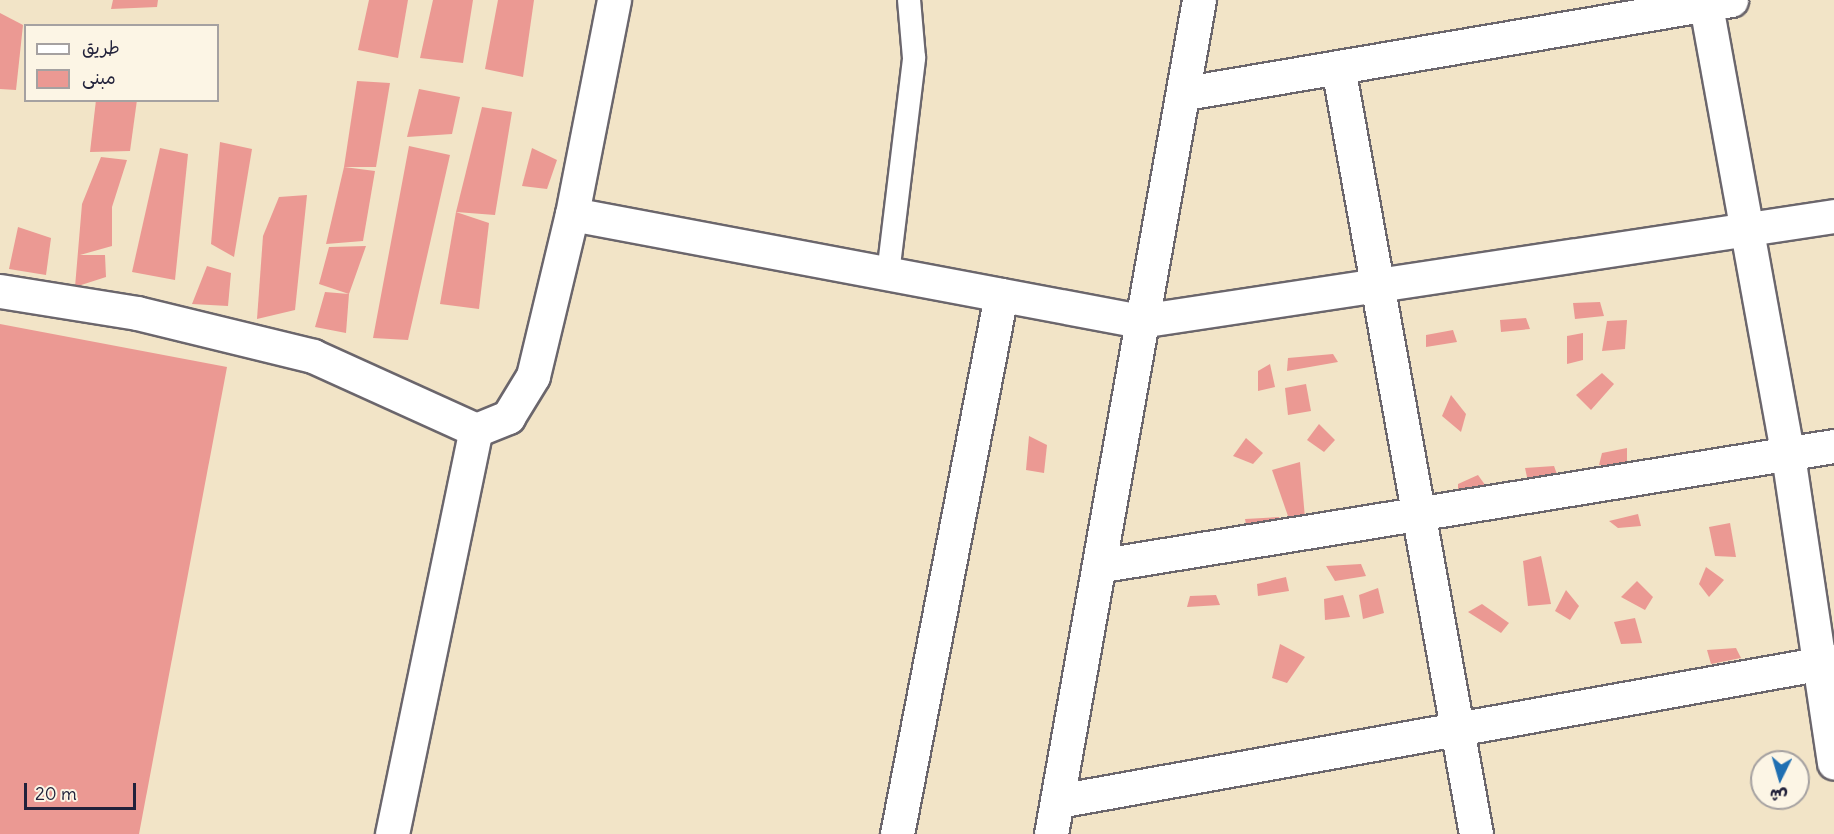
<!DOCTYPE html>
<meta charset="utf-8">
<style>
body{margin:0}
#map{position:relative;width:1834px;height:834px;overflow:hidden;background:#f2e4c7;font-family:Delius,"Playpen Sans Arabic",sans-serif}
div>[style]{position:absolute}
.building>*{inset:0;background:#eb9993}
.roads{filter:drop-shadow(2px 0 #6b666c) drop-shadow(-2px 0 #6b666c) drop-shadow(0 2px #6b666c) drop-shadow(0 -2px #6b666c)}
.service>*{height:22px;margin:-11px;padding:0 11px;transform-origin:11px;border-radius:11px;background:#fff}
.minor>*{height:33px;margin:-16.5px;padding:0 16.5px;transform-origin:16.5px;border-radius:16.5px;background:#fff}
span{translate:-50% -50%;white-space:nowrap;text-align:center;line-height:1.15;-webkit-text-stroke:5px #fcf5e5;paint-order:stroke}
.legend{position:absolute;left:24px;top:24px;width:195px;height:78px;box-sizing:border-box;background:#fcf5e5;border:2px solid #a5a1a1;margin:0;padding:8px 10px;list-style:none;font-size:18px;color:#22223b}
.legend li{display:flex;align-items:center;gap:12px;height:30px}
.legend b{width:30px;border:2px solid #a5a1a1}
.north{position:absolute;left:1750px;top:750px;width:60px;height:60px;box-sizing:border-box;background:#fcf5e5;border:2px solid #a5a1a1;border-radius:50%;rotate:185deg;font-size:16px;font-weight:700;line-height:24px;text-align:center;color:#22223b}
.north::after{content:'';display:block;margin:auto;width:21px;height:27px;background:#1f6fb2;clip-path:polygon(50% 0,100% 100%,50% 72%,0 100%)}
.scale{position:absolute;left:24px;top:783px;width:112px;height:27px;box-sizing:border-box;border:3px solid #22223b;border-top:0;padding-left:8px;font-size:18px;line-height:21px;white-space:nowrap;color:#22223b;-webkit-text-stroke:4px #fcf5e5;paint-order:stroke}
</style>
<div id="map">
<div class="building">
<div style="clip-path:polygon(113px 0,158px 0,157px 7px,111px 9px)"></div>
<div style="clip-path:polygon(369px 0,408px 0,398px 58px,358px 50px)"></div>
<div style="clip-path:polygon(433px 0,473px 0,463px 63px,420px 58px)"></div>
<div style="clip-path:polygon(498px 0,534px 0,523px 77px,485px 69px)"></div>
<div style="clip-path:polygon(0 13px,23px 25px,16px 90px,0 89px)"></div>
<div style="clip-path:polygon(357px 81px,390px 83px,376px 167px,344px 167px)"></div>
<div style="clip-path:polygon(419px 89px,460px 97px,452px 134px,407px 137px)"></div>
<div style="clip-path:polygon(96px 100px,137px 100px,130px 151px,90px 152px)"></div>
<div style="clip-path:polygon(482px 107px,512px 112px,495px 215px,456px 212px)"></div>
<div style="clip-path:polygon(220px 142px,252px 149px,234px 257px,211px 244px)"></div>
<div style="clip-path:polygon(409px 146px,450px 155px,408px 340px,373px 338px)"></div>
<div style="clip-path:polygon(160px 148px,188px 154px,175px 280px,132px 272px)"></div>
<div style="clip-path:polygon(532px 148px,557px 160px,547px 189px,522px 186px)"></div>
<div style="clip-path:polygon(101px 157px,127px 160px,112px 207px,112px 246px,80px 255px,105px 255px,106px 277px,75px 287px,82px 204px)"></div>
<div style="clip-path:polygon(344px 167px,375px 171px,363px 241px,326px 244px)"></div>
<div style="clip-path:polygon(307px 195px,295px 310px,257px 319px,263px 236px,279px 197px)"></div>
<div style="clip-path:polygon(456px 212px,489px 223px,479px 309px,440px 304px)"></div>
<div style="clip-path:polygon(18px 227px,51px 238px,46px 275px,9px 269px)"></div>
<div style="clip-path:polygon(366px 246px,349px 294px,346px 333px,315px 327px,325px 292px,349px 294px,319px 284px,329px 247px)"></div>
<div style="clip-path:polygon(207px 266px,231px 273px,228px 306px,192px 304px)"></div>
<div style="clip-path:polygon(1600px 302px,1604px 316px,1575px 319px,1573px 303px)"></div>
<div style="clip-path:polygon(1526px 318px,1530px 329px,1501px 332px,1500px 320px)"></div>
<div style="clip-path:polygon(1627px 320px,1625px 349px,1602px 351px,1607px 321px)"></div>
<div style="clip-path:polygon(0 324px,227px 367px,139px 834px,0 834px)"></div>
<div style="clip-path:polygon(1453px 330px,1457px 342px,1426px 347px,1426px 335px)"></div>
<div style="clip-path:polygon(1583px 333px,1583px 360px,1567px 364px,1567px 336px)"></div>
<div style="clip-path:polygon(1333px 354px,1338px 362px,1287px 371px,1288px 358px)"></div>
<div style="clip-path:polygon(1270px 364px,1275px 387px,1258px 391px,1258px 371px)"></div>
<div style="clip-path:polygon(1602px 373px,1614px 384px,1591px 410px,1576px 395px)"></div>
<div style="clip-path:polygon(1306px 384px,1311px 411px,1288px 415px,1285px 388px)"></div>
<div style="clip-path:polygon(1451px 395px,1466px 414px,1461px 432px,1442px 416px)"></div>
<div style="clip-path:polygon(1319px 424px,1335px 440px,1324px 452px,1307px 440px)"></div>
<div style="clip-path:polygon(1029px 436px,1047px 445px,1044px 473px,1026px 470px)"></div>
<div style="clip-path:polygon(1246px 438px,1263px 453px,1253px 464px,1233px 456px)"></div>
<div style="clip-path:polygon(1627px 448px,1627px 465px,1599px 465px,1602px 453px)"></div>
<div style="clip-path:polygon(1300px 462px,1305px 518px,1289px 519px,1272px 470px)"></div>
<div style="clip-path:polygon(1554px 466px,1558px 477px,1527px 477px,1525px 468px)"></div>
<div style="clip-path:polygon(1478px 475px,1488px 489px,1458px 496px,1458px 484px)"></div>
<div style="clip-path:polygon(1638px 514px,1641px 526px,1618px 528px,1609px 521px)"></div>
<div style="clip-path:polygon(1279px 517px,1283px 529px,1247px 530px,1245px 519px)"></div>
<div style="clip-path:polygon(1730px 523px,1736px 557px,1715px 556px,1709px 527px)"></div>
<div style="clip-path:polygon(1541px 556px,1551px 604px,1528px 606px,1523px 561px)"></div>
<div style="clip-path:polygon(1361px 564px,1366px 576px,1335px 581px,1326px 566px)"></div>
<div style="clip-path:polygon(1706px 567px,1724px 580px,1709px 597px,1699px 584px)"></div>
<div style="clip-path:polygon(1286px 577px,1289px 591px,1258px 596px,1257px 584px)"></div>
<div style="clip-path:polygon(1637px 581px,1653px 597px,1645px 610px,1621px 597px)"></div>
<div style="clip-path:polygon(1378px 588px,1384px 613px,1363px 619px,1359px 595px)"></div>
<div style="clip-path:polygon(1566px 590px,1579px 606px,1570px 620px,1555px 611px)"></div>
<div style="clip-path:polygon(1216px 595px,1220px 605px,1187px 607px,1190px 596px)"></div>
<div style="clip-path:polygon(1343px 595px,1350px 617px,1325px 620px,1324px 599px)"></div>
<div style="clip-path:polygon(1482px 604px,1509px 623px,1501px 633px,1468px 612px)"></div>
<div style="clip-path:polygon(1635px 618px,1642px 643px,1621px 644px,1614px 622px)"></div>
<div style="clip-path:polygon(1280px 644px,1305px 657px,1287px 683px,1272px 678px)"></div>
<div style="clip-path:polygon(1736px 648px,1741px 658px,1711px 664px,1707px 650px)"></div>
</div>
<div class="roads">
<div class="service">
<div style="left:888px;top:274px;width:218px;rotate:-83.1deg"></div>
<div style="left:914px;top:58px;width:58px;rotate:-94.9deg"></div>
</div>
<div class="minor">
<div style="left:1705px;top:0;width:463px;rotate:79.7deg"></div>
<div style="left:1788px;top:455px;width:311px;rotate:81.5deg"></div>
<div style="left:1338px;top:67px;width:779px;rotate:79.8deg"></div>
<div style="left:1186px;top:93px;width:553px;rotate:-9.68deg"></div>
<div style="left:572px;top:214px;width:578px;rotate:10.67deg"></div>
<div style="left:1140px;top:321px;width:702px;rotate:-8.6deg"></div>
<div style="left:0;top:291px;width:139px;rotate:9.1deg"></div>
<div style="left:137px;top:313px;width:181px;rotate:13.7deg"></div>
<div style="left:313px;top:356px;width:179px;rotate:24.4deg"></div>
<div style="left:1103px;top:565px;width:741px;rotate:-9.25deg"></div>
<div style="left:1058px;top:801px;width:789px;rotate:-10.23deg"></div>
<div style="left:392px;top:834px;width:413px;rotate:-78.3deg"></div>
<div style="left:476px;top:430px;width:35px;rotate:-22deg"></div>
<div style="left:508px;top:417px;width:48px;rotate:-58.6deg"></div>
<div style="left:533px;top:376px;width:167px;rotate:-76.5deg"></div>
<div style="left:572px;top:214px;width:218px;rotate:-78.9deg"></div>
<div style="left:897px;top:834px;width:549px;rotate:-79.08deg"></div>
<div style="left:1051px;top:834px;width:847px;rotate:-79.94deg"></div>
</div>
</div>
<ul class="legend">
<li><b style="height:8px;background:#fff"></b>طريق</li>
<li><b style="height:16px;background:#eb9993"></b>مبنى</li>
</ul>
<div class="north">ش</div>
<div class="scale">20 m</div>
</div>
